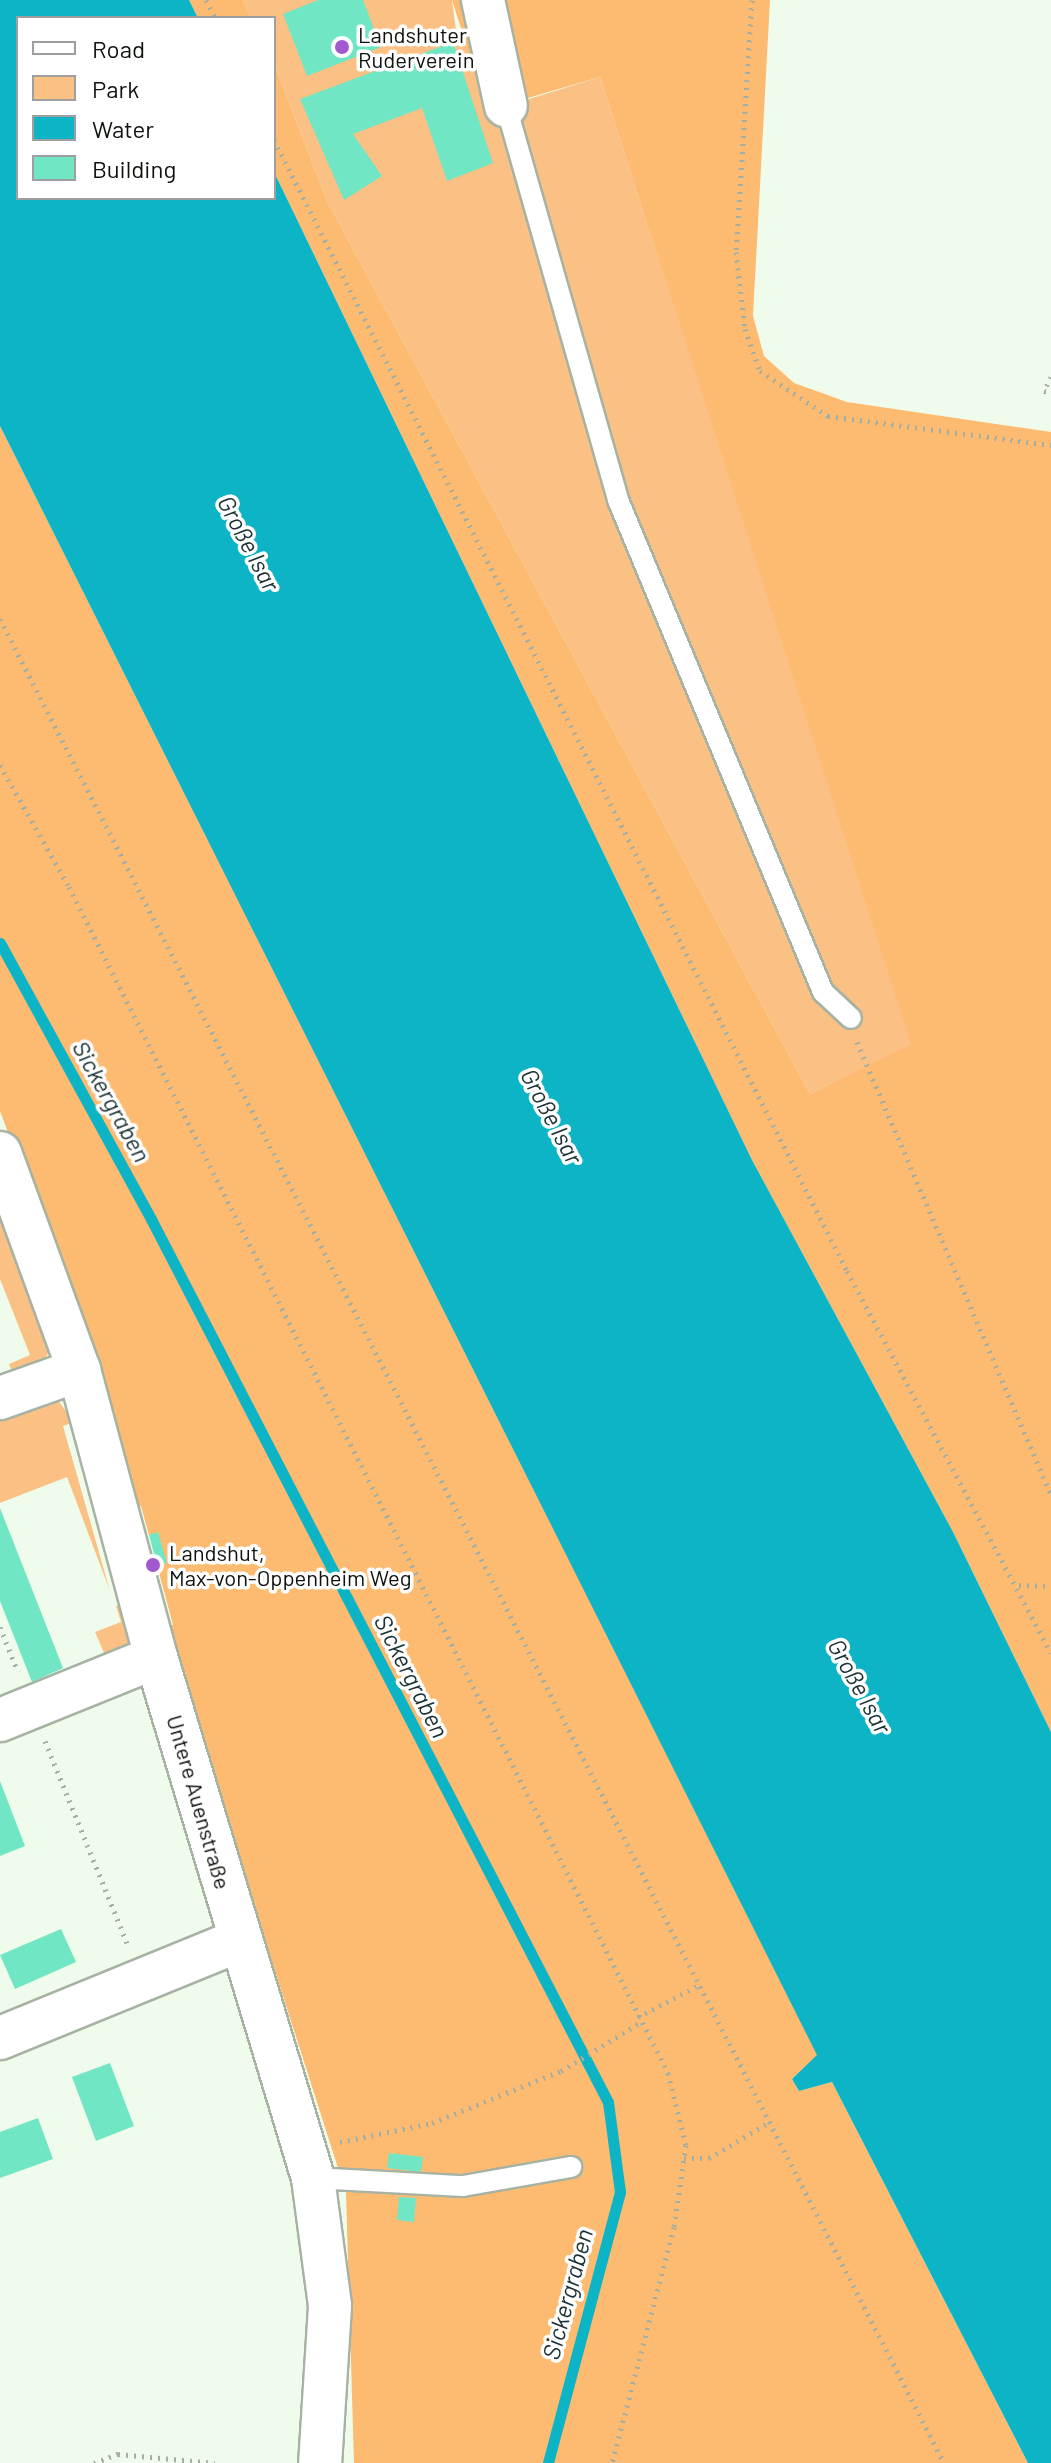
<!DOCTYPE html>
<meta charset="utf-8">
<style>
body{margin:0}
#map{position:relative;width:1051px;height:2463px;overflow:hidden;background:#f0fceb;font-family:Barlow,sans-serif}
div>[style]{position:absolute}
.green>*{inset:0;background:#fbc184}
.forest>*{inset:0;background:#fdba71}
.water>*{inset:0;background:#0db4c5}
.stream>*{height:11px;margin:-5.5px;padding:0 5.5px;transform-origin:5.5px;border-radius:5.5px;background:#0db4c5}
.building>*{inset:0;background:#70e6c4}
.path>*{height:5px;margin-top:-2.5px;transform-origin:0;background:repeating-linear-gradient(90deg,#a5aea1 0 2px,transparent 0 8px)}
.roads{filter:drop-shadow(2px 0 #a6b2a2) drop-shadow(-2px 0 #a6b2a2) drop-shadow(0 2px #a6b2a2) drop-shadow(0 -2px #a6b2a2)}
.lane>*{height:20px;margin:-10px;padding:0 10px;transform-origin:10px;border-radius:10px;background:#fff}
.street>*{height:42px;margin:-21px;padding:0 21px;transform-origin:21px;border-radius:21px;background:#fff}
.dots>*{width:22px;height:22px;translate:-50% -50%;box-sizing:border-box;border:4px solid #fff;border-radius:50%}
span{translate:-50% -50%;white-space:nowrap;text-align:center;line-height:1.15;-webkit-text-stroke:7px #fff;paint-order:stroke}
.poi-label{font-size:22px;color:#0e120c}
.left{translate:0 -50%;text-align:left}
.street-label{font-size:22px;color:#0e120c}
.water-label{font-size:24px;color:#1a3134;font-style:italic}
.legend{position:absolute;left:16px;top:16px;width:260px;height:184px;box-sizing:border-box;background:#fff;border:2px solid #9fa09e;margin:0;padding:10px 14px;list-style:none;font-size:24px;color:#0e120c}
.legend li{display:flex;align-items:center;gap:16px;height:40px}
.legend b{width:40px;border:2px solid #9fa09e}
</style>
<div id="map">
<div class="green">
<div style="clip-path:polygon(243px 0,452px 0,456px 30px,506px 106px,600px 77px,912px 1044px,810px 1094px,327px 201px,274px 64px,274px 18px,251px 18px)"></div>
<div style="clip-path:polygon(0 1196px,50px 1347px,43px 1367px,15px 1379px,9px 1364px,30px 1355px,0 1279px)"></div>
<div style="clip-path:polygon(55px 1396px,74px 1422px,63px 1426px,110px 1591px,67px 1477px,0 1503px,0 1411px)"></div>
<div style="clip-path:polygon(125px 1603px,130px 1641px,108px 1662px,95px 1632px,121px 1622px,116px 1606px)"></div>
</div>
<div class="forest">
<div style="clip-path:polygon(189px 0,243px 0,251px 18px,198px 18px)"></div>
<div style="clip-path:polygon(452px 0,770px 0,753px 316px,764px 356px,794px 383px,847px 402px,1051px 432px,1051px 1732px,953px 1532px,752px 1160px,274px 172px,274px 64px,327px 201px,810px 1094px,911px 1044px,600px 77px,487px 110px)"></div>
<div style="clip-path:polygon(0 426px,818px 2055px,792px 2079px,799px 2091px,832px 2082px,1028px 2463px,354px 2463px,346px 2193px,165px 1627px,173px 1625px,157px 1565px,166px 1563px,158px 1533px,149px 1535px,141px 1506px,133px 1508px,99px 1377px,0 1111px)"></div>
</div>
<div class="water">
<div style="clip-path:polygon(0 0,189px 0,198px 18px,18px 18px,18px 198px,274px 198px,274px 172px,752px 1160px,953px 1532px,1051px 1732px,1051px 2463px,1028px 2463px,832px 2082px,799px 2091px,792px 2079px,817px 2055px,0 426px)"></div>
</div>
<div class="stream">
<div style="left:0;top:943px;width:315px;rotate:61.3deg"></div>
<div style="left:151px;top:1219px;width:994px;rotate:62.64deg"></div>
<div style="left:608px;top:2102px;width:91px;rotate:82.4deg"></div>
<div style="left:620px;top:2192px;width:280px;rotate:104.9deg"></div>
</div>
<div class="building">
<div style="clip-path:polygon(318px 0,363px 0,381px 47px,307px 76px,283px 14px)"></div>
<div style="clip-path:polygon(453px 42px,493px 163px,447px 181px,422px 108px,353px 134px,382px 176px,344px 200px,300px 99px)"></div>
<div style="clip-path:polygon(0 1508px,63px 1668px,32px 1682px,0 1601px)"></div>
<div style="clip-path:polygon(158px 1532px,167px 1563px,157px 1565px,149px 1535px)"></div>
<div style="clip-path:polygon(0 1781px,25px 1846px,0 1856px)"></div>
<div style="clip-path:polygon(61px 1929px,76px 1962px,15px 1989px,0 1955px)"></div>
<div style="clip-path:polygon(110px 2063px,134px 2126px,96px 2141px,72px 2077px)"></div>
<div style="clip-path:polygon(38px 2118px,53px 2159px,0 2178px,0 2132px)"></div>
<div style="clip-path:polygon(389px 2153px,423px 2157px,421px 2172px,387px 2168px)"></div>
<div style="clip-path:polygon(399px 2197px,416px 2198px,414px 2222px,397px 2220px)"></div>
</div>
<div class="path">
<div style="left:206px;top:0;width:20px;rotate:63deg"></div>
<div style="left:752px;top:0;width:253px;rotate:93.6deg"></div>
<div style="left:736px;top:252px;width:78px;rotate:83.3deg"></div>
<div style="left:745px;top:329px;width:45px;rotate:70.3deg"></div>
<div style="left:760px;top:371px;width:82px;rotate:33.5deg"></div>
<div style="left:828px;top:416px;width:225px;rotate:7.4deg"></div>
<div style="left:274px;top:140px;width:1268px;rotate:63.13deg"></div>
<div style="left:847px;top:1271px;width:433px;rotate:61.9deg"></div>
<div style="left:1051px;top:377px;width:16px;rotate:117deg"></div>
<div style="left:1044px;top:391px;width:7px;rotate:16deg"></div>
<div style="left:0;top:619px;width:2072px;rotate:62.89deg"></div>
<div style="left:0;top:765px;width:140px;rotate:60.5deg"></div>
<div style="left:69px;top:887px;width:1329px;rotate:63.2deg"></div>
<div style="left:668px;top:2073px;width:74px;rotate:76deg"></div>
<div style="left:686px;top:2145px;width:83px;rotate:98.3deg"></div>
<div style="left:674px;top:2227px;width:244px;rotate:104.7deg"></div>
<div style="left:857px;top:1042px;width:492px;rotate:66.8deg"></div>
<div style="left:1019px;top:1585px;width:32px;rotate:2deg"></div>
<div style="left:0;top:1627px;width:48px;rotate:68.2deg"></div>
<div style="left:45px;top:1741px;width:218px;rotate:67.9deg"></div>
<div style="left:638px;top:2017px;width:71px;rotate:-27.6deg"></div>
<div style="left:340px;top:2142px;width:94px;rotate:-11.7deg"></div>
<div style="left:432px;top:2123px;width:139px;rotate:-22deg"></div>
<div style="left:561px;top:2071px;width:94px;rotate:-31.5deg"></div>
<div style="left:684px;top:2158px;width:25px"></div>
<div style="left:709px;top:2158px;width:72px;rotate:-30.8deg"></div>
<div style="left:94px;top:2463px;width:26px;rotate:-21deg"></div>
<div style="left:118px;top:2454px;width:97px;rotate:5.3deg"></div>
</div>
<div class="roads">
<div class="lane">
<div style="left:506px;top:106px;width:410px;rotate:74.1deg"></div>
<div style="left:618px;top:500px;width:533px;rotate:67.38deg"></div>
<div style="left:823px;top:992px;width:38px;rotate:43deg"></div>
<div style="left:313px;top:2178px;width:150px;rotate:3.1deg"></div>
<div style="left:463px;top:2186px;width:110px;rotate:-10deg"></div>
</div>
<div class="street">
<div style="left:483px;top:0;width:108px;rotate:77.8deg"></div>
<div style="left:0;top:1153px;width:231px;rotate:70deg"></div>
<div style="left:79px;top:1370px;width:297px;rotate:75deg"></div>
<div style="left:156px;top:1657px;width:544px;rotate:73.23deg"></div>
<div style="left:313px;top:2178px;width:129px;rotate:82.4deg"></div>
<div style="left:330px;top:2306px;width:157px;rotate:93.6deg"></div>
<div style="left:0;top:1398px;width:84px;rotate:-19.5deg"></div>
<div style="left:0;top:1720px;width:168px;rotate:-22deg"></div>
<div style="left:0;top:2038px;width:259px;rotate:-22.2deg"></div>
</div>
</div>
<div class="dots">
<div style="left:342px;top:47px;background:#a259cd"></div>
<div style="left:153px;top:1565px;background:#a259cd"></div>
</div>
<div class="poi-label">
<span class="left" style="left:358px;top:47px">Landshuter<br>Ruderverein</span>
<span class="left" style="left:169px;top:1565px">Landshut,<br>Max-von-Oppenheim Weg</span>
</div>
<div class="street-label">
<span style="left:199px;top:1802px;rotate:74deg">Untere Auenstraße</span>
</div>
<div class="water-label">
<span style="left:249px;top:543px;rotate:62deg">Große Isar</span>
<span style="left:112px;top:1101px;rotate:61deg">Sickergraben</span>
<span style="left:552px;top:1116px;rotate:62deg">Große Isar</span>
<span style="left:412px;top:1676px;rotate:63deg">Sickergraben</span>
<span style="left:860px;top:1686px;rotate:61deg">Große Isar</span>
<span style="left:567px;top:2294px;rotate:-75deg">Sickergraben</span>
</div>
<ul class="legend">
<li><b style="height:10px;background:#fff"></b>Road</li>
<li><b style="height:22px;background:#fbc184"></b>Park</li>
<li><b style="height:22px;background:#0db4c5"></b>Water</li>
<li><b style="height:22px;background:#70e6c4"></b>Building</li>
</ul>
</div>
